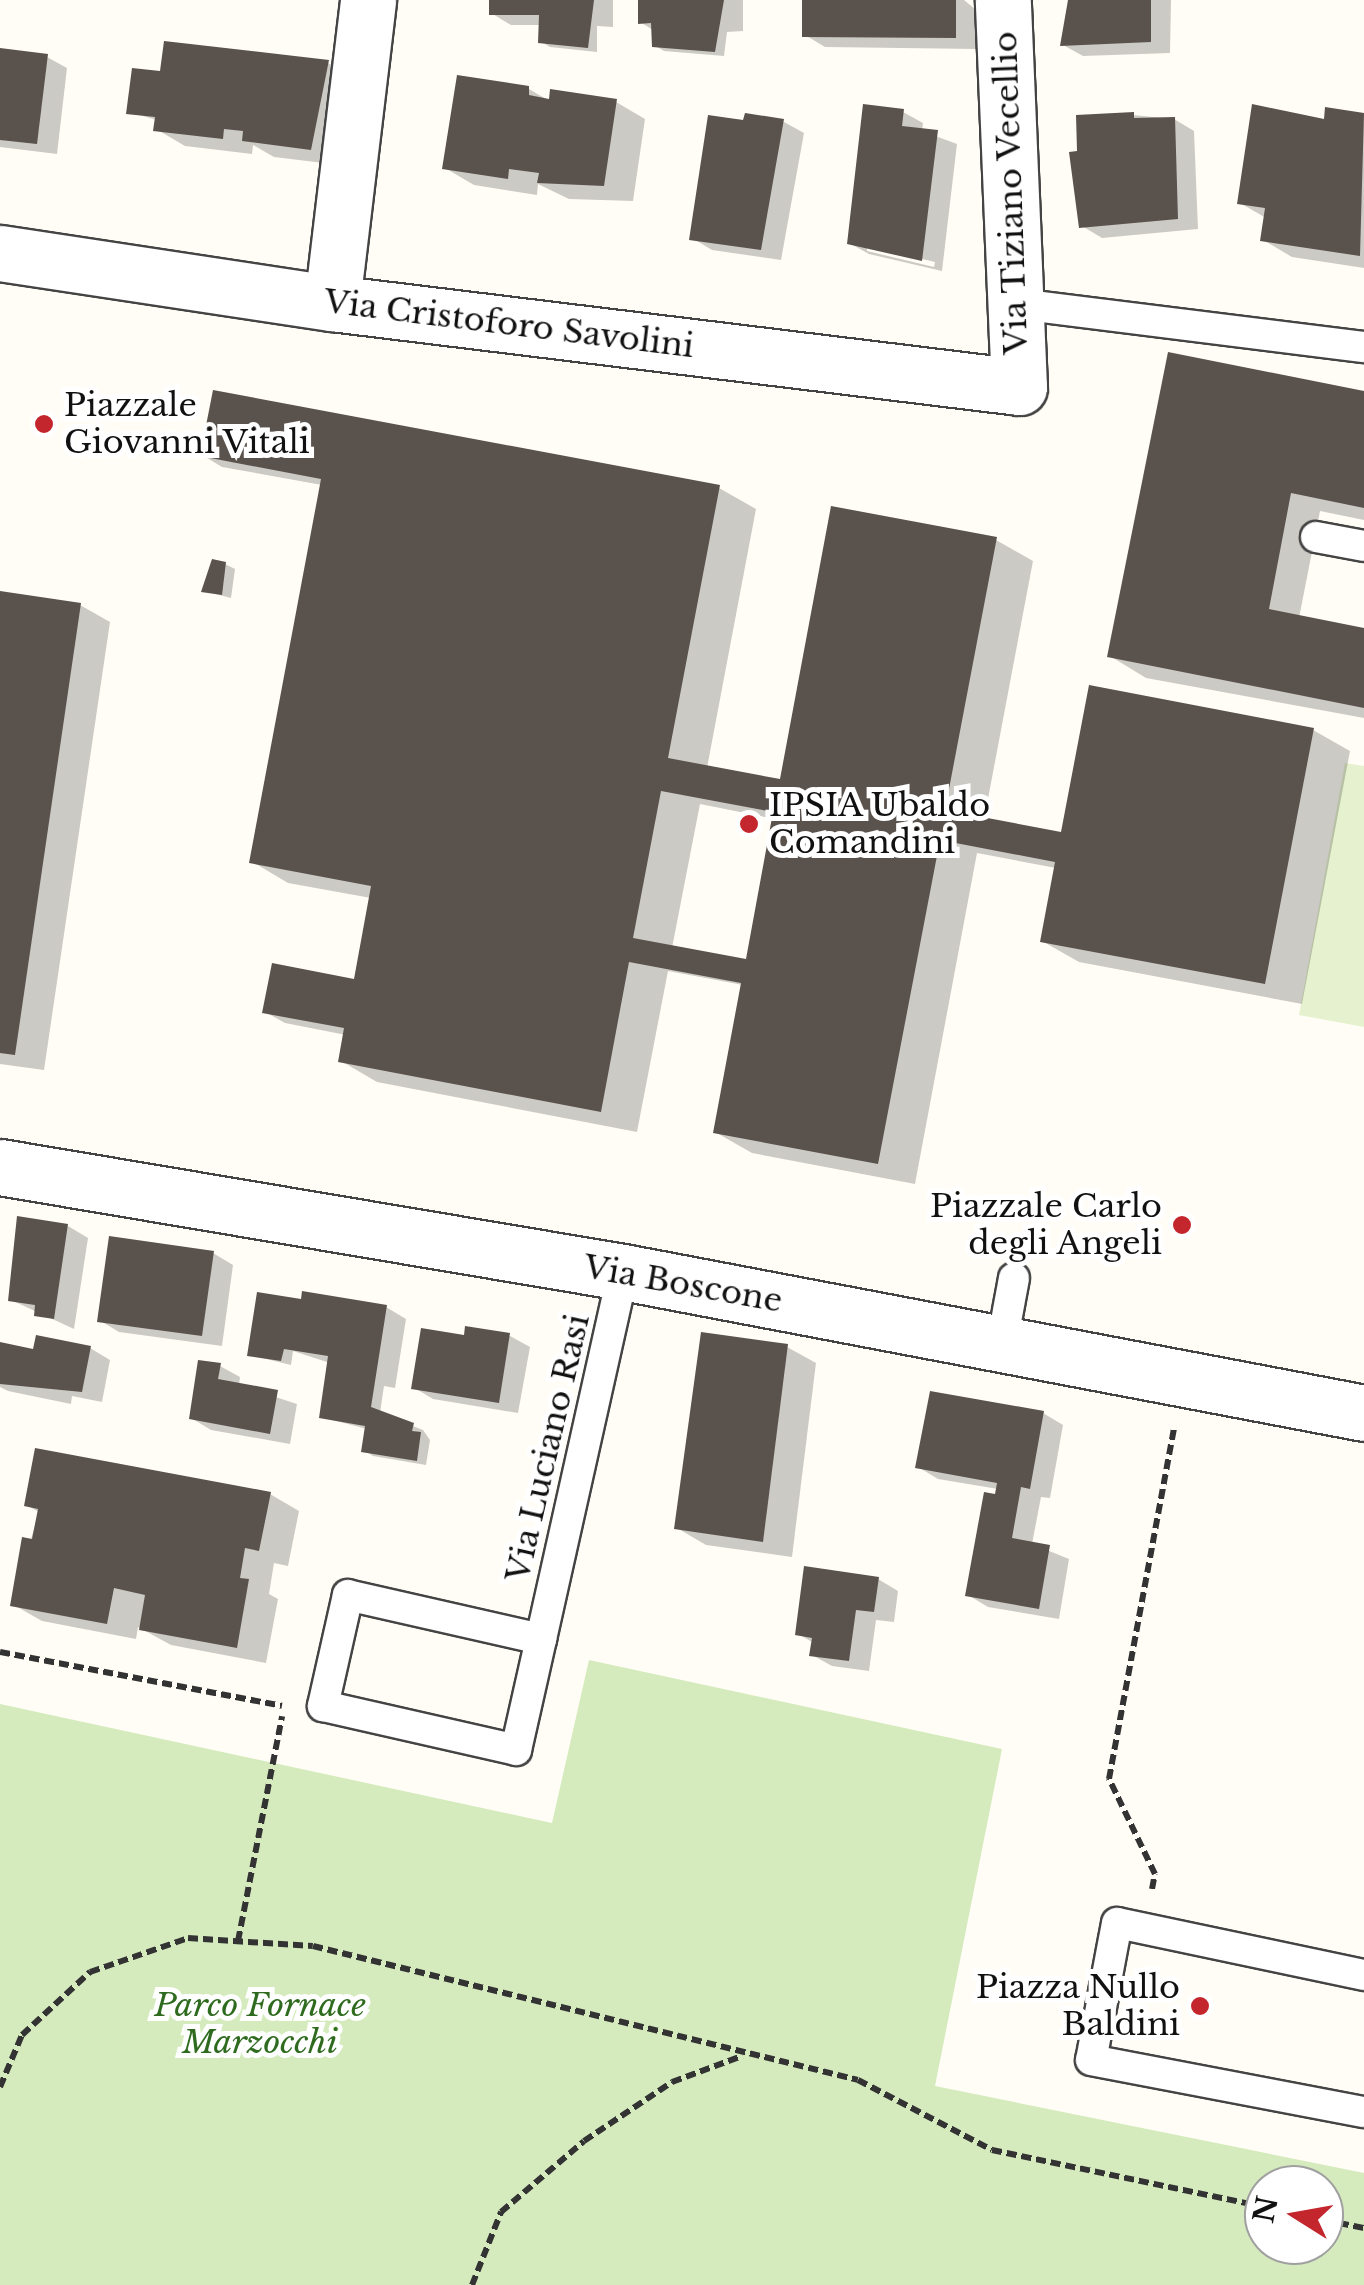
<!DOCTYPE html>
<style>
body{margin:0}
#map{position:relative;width:1364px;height:2285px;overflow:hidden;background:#fffdf5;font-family:"Libre Baskerville",serif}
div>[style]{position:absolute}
.green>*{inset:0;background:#d5ebbd}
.pitch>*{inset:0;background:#e6f2cf}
.shadow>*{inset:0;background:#0003}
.building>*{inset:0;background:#5a524d}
.path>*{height:6px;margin-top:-3px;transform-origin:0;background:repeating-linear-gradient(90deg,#333 0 10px,transparent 0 15px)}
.roads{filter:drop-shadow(2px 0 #444) drop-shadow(-2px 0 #444) drop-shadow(0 2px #444) drop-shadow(0 -2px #444)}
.service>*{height:30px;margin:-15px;padding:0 15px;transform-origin:15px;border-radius:15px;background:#fff}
.minor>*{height:55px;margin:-27.5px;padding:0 27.5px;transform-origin:27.5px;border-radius:27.5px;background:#fff}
.dots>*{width:28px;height:28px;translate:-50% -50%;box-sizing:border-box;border:5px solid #fff;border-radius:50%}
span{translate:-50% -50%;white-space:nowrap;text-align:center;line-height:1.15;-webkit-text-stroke:10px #fff;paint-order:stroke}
.street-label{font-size:32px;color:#111}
.poi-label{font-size:32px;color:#111}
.left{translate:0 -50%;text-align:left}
.right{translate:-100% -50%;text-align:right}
.park-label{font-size:32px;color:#2f6b1f;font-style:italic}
.north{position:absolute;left:1244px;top:2165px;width:100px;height:100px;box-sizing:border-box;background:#fff;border:2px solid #a0a0a0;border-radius:50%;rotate:281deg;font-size:28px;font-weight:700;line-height:40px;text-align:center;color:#111}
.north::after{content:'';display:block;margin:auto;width:35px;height:45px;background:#c4262e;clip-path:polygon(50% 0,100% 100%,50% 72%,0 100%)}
</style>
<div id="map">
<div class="green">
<div style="clip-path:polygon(evenodd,589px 1660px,1002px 1749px,935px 2086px,1364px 2173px,1364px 2285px,0 2285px,0 1704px,552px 1823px,589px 1660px,1264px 2185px,1324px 2185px,1324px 2245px,1264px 2245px,1264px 2185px)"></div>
</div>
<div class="pitch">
<div style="clip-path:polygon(1345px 763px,1364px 766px,1364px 1027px,1299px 1015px)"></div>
</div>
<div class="shadow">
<div style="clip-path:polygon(492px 0,613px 0,613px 27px,597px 26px,597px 52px,550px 47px,540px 41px,541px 25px,511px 25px,491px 13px)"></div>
<div style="clip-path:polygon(640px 0,743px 0,743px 31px,727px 32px,724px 56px,664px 51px,654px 45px,653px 30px,640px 22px)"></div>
<div style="clip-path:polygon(804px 0,964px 0,975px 9px,976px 49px,825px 47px,805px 35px)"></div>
<div style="clip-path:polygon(1070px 0,1171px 0,1170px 53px,1083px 56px,1063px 45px)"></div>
<div style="clip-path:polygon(0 51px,47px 57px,67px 68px,57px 154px,0 147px)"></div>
<div style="clip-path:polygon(328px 63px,358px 80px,340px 165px,274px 157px,253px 145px,252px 154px,185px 146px,156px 129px,157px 120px,129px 112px,159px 74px)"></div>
<div style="clip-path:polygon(529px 89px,551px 102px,616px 102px,645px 119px,633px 201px,569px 199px,538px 184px,537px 195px,474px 185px,445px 168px)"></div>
<div style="clip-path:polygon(1328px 110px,1364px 115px,1364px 268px,1292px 257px,1263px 240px,1266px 218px,1240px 203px,1326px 122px)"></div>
<div style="clip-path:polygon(evenodd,903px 112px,923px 123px,922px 131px,957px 144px,942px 271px,869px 254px,849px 243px,903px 112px,867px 246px,935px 262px,934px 267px,867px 251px,867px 246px)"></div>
<div style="clip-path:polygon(1133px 115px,1174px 119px,1194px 131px,1198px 229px,1102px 238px,1082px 226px,1080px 153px)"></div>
<div style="clip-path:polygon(710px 118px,784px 122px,804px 133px,781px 260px,712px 250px,692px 238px)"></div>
<div style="clip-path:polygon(1364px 394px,1364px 520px,1320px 511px,1299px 618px,1364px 631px,1364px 718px,1146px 678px,1110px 656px)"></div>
<div style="clip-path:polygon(evenodd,202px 455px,719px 488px,756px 509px,707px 768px,782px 782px,996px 540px,1033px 561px,984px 820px,1063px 835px,1313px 730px,1350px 751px,1302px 1004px,1079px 962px,1042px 941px,1056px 868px,977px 853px,915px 1184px,752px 1153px,715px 1132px,743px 985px,668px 971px,637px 1132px,377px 1082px,341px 1061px,346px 1035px,285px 1023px,265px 1012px,356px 982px,371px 898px,288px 883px,251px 861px,322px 485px,222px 467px,202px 455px,700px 804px,775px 819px,748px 962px,672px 948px,700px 804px)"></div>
<div style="clip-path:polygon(225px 564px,235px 569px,231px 598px,204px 591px)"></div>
<div style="clip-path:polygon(0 593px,80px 605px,110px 622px,44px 1070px,0 1064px)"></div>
<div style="clip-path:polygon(68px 1226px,88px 1238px,74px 1329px,11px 1300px)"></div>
<div style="clip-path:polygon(213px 1253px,233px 1265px,222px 1346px,119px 1332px,99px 1320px)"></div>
<div style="clip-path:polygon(294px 1301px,386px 1307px,406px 1319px,395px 1388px,384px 1386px,380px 1413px,423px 1430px,430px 1440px,426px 1465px,373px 1456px,364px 1450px,367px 1429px,321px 1417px,330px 1363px,293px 1351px,291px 1365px,250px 1355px)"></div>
<div style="clip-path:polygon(510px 1336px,530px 1347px,518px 1413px,433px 1399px,413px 1387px,466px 1338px)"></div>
<div style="clip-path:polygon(0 1345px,35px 1351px,90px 1348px,110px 1360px,102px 1402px,72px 1396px,71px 1404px,8px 1391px,0 1387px)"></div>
<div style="clip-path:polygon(787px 1347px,816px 1363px,792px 1557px,706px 1545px,677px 1528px)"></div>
<div style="clip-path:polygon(220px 1366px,240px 1377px,239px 1385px,297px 1404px,290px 1444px,211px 1430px,191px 1418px)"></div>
<div style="clip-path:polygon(1043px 1413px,1063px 1425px,1050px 1498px,1041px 1497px,1032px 1544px,1069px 1559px,1059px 1619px,988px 1607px,968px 1595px,998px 1489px,938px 1479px,918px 1467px)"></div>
<div style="clip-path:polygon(270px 1494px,299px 1511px,288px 1566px,274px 1563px,269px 1594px,278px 1599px,266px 1663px,171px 1645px,138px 1627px,136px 1639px,42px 1621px,12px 1604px,39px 1512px,26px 1505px)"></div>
<div style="clip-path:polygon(878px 1579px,898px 1591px,894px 1622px,876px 1620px,869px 1671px,832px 1666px,812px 1655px,814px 1643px,798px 1634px)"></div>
</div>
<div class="building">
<div style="clip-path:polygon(489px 0,594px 0,588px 48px,538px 43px,539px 15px,489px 15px)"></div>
<div style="clip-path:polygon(638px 0,724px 0,715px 52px,652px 47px,651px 23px,638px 24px)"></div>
<div style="clip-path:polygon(802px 0,956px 0,956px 38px,802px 37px)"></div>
<div style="clip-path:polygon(1068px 0,1151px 0,1151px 42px,1060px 46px)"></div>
<div style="clip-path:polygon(164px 41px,329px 60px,311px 150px,242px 141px,243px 131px,224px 129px,223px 139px,153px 131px,155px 117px,126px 114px,132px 68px,160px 71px)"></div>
<div style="clip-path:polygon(0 48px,48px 54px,37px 144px,0 140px)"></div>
<div style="clip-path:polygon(457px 75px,529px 86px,529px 95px,549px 99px,550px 89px,617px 99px,604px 186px,537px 183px,539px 173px,509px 169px,508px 179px,442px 169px)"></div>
<div style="clip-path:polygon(863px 104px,904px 109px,902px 126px,938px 130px,922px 261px,847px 244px)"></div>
<div style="clip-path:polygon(1252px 104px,1324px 119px,1325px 107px,1364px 113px,1360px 256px,1260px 241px,1265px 208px,1237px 204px)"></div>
<div style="clip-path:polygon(1134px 112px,1134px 118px,1175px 117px,1178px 219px,1079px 228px,1069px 152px,1077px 151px,1076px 115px)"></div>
<div style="clip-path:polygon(745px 113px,784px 119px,761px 250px,689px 240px,708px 115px,743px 120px)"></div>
<div style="clip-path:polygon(1168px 352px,1364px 391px,1364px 508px,1291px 493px,1269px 609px,1364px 628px,1364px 708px,1107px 657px)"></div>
<div style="clip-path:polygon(evenodd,213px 390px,720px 485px,668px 758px,780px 779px,831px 506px,997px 537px,945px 810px,1061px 832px,1089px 685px,1314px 728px,1265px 984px,1040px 942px,1055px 862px,940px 840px,878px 1164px,713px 1133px,741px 983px,629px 962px,601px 1112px,338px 1062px,344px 1028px,262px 1013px,272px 963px,354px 979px,371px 886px,249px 863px,321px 479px,200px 456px,213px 390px,661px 791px,773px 812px,746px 959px,633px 938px,661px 791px)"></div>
<div style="clip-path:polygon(212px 559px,226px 562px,222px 595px,201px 592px)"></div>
<div style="clip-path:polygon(0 591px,81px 603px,15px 1055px,0 1053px)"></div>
<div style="clip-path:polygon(17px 1216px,68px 1224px,54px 1319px,34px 1316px,35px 1305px,8px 1301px)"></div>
<div style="clip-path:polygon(109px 1236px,214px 1251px,202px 1336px,97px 1322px)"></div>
<div style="clip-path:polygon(302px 1291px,387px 1305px,371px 1407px,414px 1423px,412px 1431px,421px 1432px,417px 1461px,361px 1452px,365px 1426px,319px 1418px,328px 1356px,284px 1349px,281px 1361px,247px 1356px,257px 1292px,301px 1299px)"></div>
<div style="clip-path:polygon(465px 1326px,510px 1333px,499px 1403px,411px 1389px,421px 1328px,464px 1335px)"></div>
<div style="clip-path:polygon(701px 1332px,788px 1344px,763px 1542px,674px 1529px)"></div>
<div style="clip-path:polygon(36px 1335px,91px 1346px,82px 1392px,0 1384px,0 1342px,33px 1349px)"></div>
<div style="clip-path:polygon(198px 1360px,221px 1363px,218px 1379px,278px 1390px,270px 1434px,189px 1419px)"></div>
<div style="clip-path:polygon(930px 1391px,1044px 1411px,1030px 1489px,1021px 1487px,1012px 1538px,1050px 1545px,1039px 1609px,965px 1596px,984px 1492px,995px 1494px,997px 1483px,915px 1468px)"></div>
<div style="clip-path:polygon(35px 1448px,271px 1492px,259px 1551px,245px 1548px,240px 1578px,249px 1579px,237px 1648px,139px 1630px,145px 1595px,114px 1588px,107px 1624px,10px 1606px,22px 1537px,32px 1539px,38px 1509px,24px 1506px)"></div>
<div style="clip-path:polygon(804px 1566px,879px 1577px,874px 1612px,856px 1610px,849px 1661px,809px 1656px,812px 1638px,795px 1635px)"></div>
</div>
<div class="path">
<div style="left:0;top:1652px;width:287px;rotate:10.8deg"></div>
<div style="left:1152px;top:1889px;width:15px;rotate:-79deg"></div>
<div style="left:1155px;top:1874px;width:106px;rotate:-115.8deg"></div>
<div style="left:1109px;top:1779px;width:356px;rotate:-79.5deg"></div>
<div style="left:238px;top:1941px;width:229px;rotate:-78.9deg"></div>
<div style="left:0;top:2087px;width:56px;rotate:-67.1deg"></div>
<div style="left:22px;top:2035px;width:93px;rotate:-42.8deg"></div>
<div style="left:90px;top:1972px;width:104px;rotate:-19.1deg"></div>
<div style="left:188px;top:1938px;width:125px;rotate:3.7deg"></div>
<div style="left:313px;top:1946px;width:561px;rotate:13.81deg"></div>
<div style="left:858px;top:2080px;width:151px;rotate:27.6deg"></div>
<div style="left:992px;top:2150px;width:278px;rotate:11.8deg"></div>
<div style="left:1324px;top:2220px;width:41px;rotate:11.3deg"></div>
<div style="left:472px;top:2285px;width:79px;rotate:-68.3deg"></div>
<div style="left:501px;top:2212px;width:109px;rotate:-40.5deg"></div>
<div style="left:584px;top:2141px;width:106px;rotate:-33.8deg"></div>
<div style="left:672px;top:2082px;width:75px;rotate:-20.4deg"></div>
</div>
<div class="roads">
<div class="service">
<div style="left:1018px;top:304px;width:349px;rotate:7.1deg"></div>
<div style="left:1316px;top:537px;width:49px;rotate:10.6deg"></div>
<div style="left:1002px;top:1343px;width:66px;rotate:-79.5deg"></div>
<div style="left:541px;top:1639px;width:198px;rotate:-167.2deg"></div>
<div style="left:348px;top:1595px;width:114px;rotate:102.7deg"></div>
<div style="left:323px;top:1706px;width:198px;rotate:12.8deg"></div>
<div style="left:516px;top:1750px;width:114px;rotate:-77.3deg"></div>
<div style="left:541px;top:1639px;width:376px;rotate:-77.4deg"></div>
<div style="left:1364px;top:1975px;width:252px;rotate:-168.1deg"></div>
<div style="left:1117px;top:1923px;width:139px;rotate:100.7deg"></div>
<div style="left:1091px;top:2060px;width:278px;rotate:10.8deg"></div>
</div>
<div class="minor">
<div style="left:0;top:253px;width:336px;rotate:8.6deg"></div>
<div style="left:332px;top:303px;width:692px;rotate:6.97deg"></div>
<div style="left:1019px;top:387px;width:387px;rotate:-92.4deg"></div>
<div style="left:332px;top:303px;width:305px;rotate:-83.2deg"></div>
<div style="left:0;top:1167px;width:632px;rotate:9.57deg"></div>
<div style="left:623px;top:1272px;width:754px;rotate:10.77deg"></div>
</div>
</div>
<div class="dots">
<div style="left:44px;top:424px;background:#c4262e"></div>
<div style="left:749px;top:824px;background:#c4262e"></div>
<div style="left:1182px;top:1225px;background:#c4262e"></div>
<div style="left:1200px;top:2006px;background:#c4262e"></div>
</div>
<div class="street-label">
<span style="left:1011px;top:193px;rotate:-92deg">Via Tiziano Vecellio</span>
<span style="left:509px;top:324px;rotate:7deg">Via Cristoforo Savolini</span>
<span style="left:683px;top:1284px;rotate:10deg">Via Boscone</span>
<span style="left:548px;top:1448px;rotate:-77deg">Via Luciano Rasi</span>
</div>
<div class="poi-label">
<span class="left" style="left:64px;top:424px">Piazzale<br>Giovanni Vitali</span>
<span class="left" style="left:769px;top:824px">IPSIA Ubaldo<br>Comandini</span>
<span class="right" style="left:1162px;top:1225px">Piazzale Carlo<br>degli Angeli</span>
<span class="right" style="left:1180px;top:2006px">Piazza Nullo<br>Baldini</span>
</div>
<div class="park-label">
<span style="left:260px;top:2024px">Parco Fornace<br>Marzocchi</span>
</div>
<div class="north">N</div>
</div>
